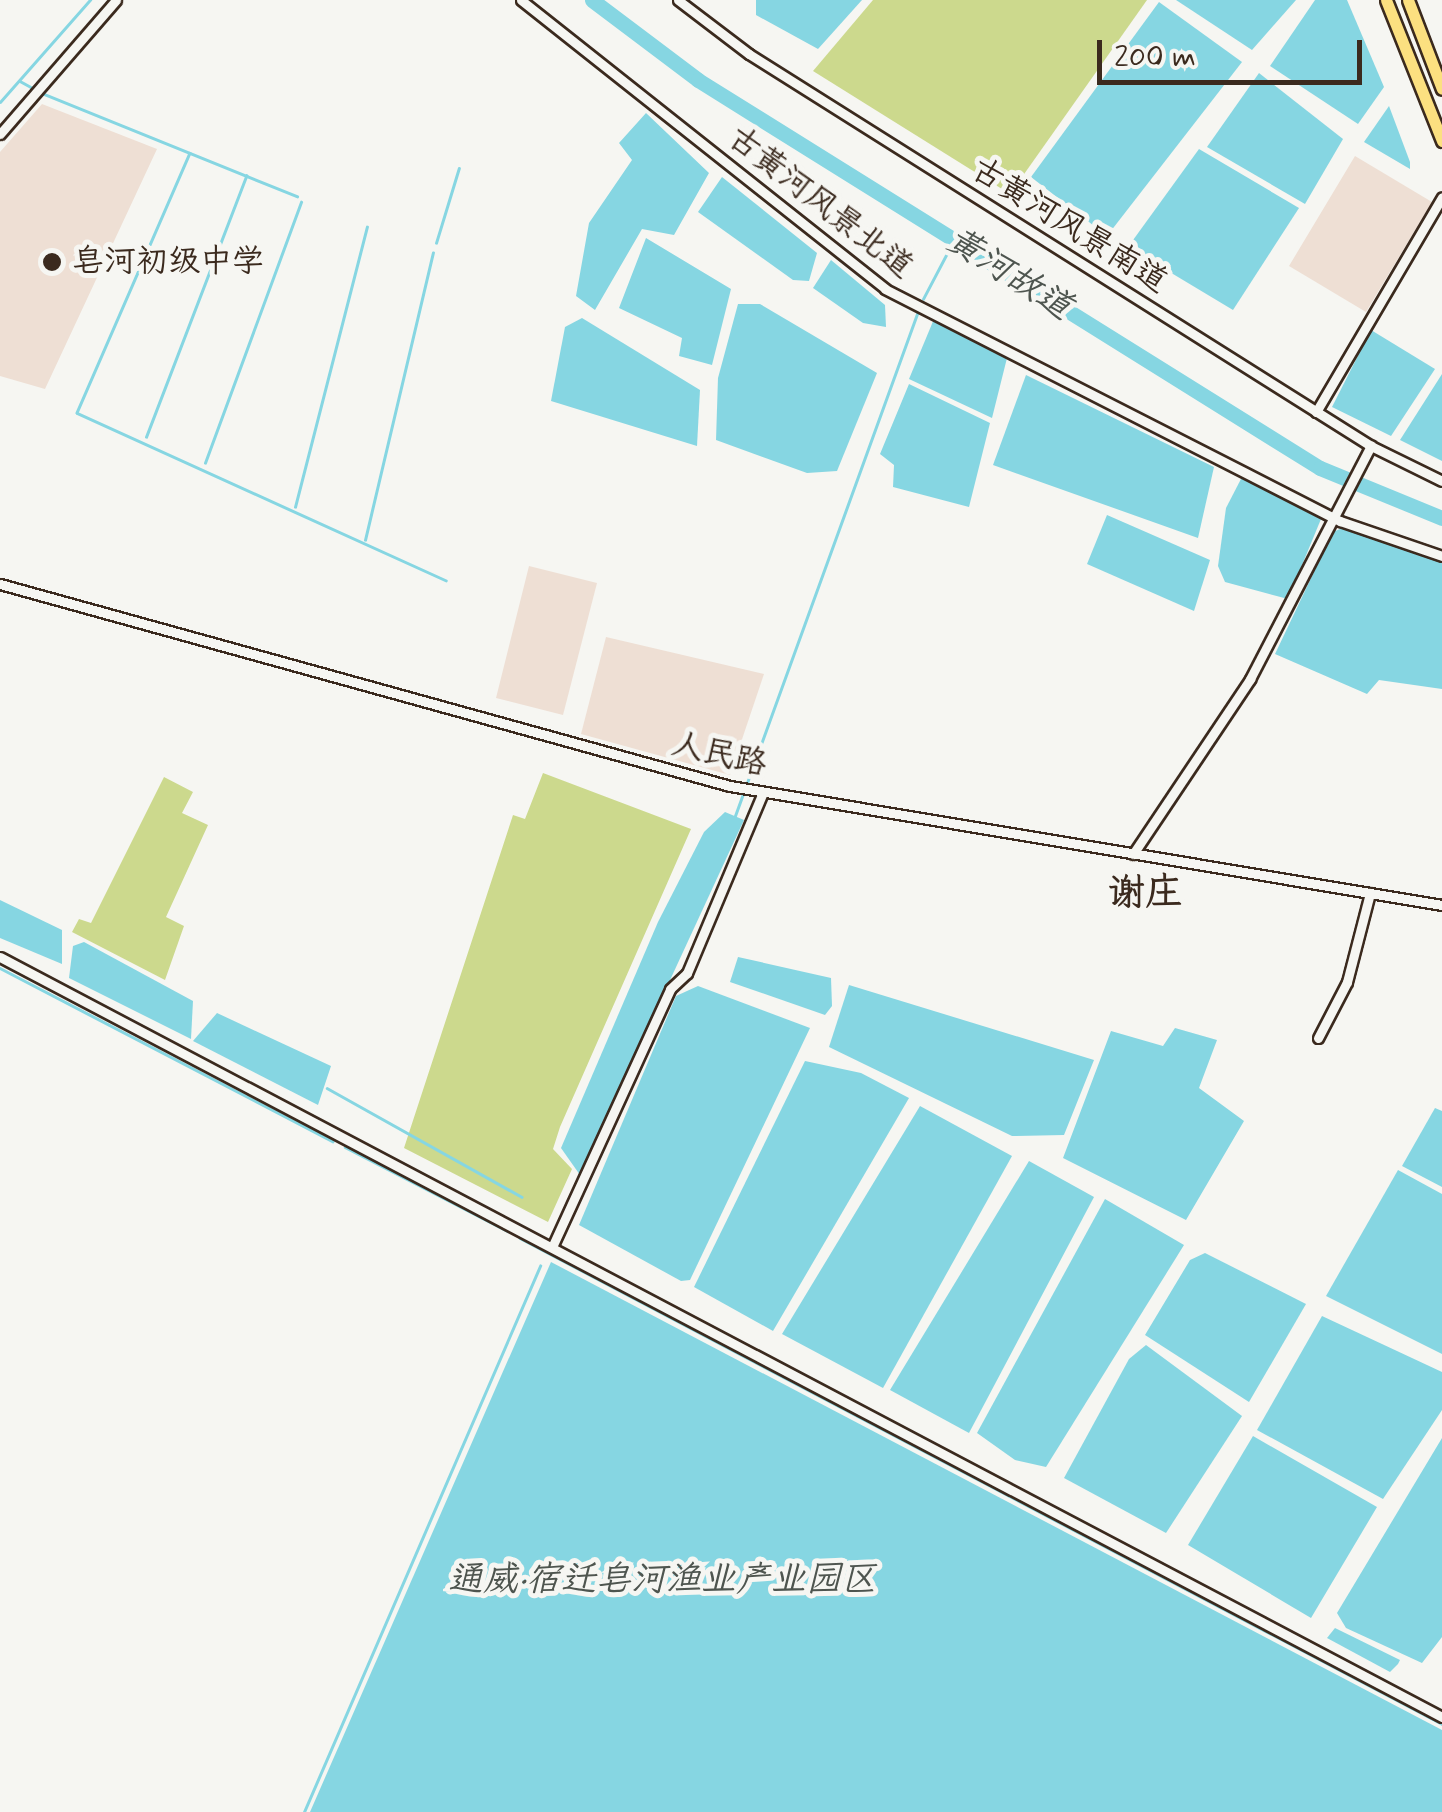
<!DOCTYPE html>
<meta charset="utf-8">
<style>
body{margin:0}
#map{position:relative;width:1442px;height:1812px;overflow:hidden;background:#f6f6f2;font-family:Mynerve,"LXGW WenKai TC",sans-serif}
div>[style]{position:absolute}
.built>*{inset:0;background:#eedfd4}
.green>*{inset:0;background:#ccd98d}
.water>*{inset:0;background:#86d6e2}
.stream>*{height:2.5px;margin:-1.25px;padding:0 1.25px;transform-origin:1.25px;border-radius:1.25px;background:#86d6e2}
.river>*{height:15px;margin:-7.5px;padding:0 7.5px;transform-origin:7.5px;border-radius:7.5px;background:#86d6e2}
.roads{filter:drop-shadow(2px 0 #3b2a1e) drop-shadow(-2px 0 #3b2a1e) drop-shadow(0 2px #3b2a1e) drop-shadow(0 -2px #3b2a1e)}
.minor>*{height:9px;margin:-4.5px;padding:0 4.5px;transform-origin:4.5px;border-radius:4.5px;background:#f6f6f2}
.major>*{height:11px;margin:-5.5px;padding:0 5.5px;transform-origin:5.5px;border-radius:5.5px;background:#fce080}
.dots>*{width:28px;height:28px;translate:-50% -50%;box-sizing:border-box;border:5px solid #f6f6f2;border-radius:50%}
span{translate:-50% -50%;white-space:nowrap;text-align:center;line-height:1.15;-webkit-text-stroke:10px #f6f6f2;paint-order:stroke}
.street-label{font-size:32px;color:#3b2a1e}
.poi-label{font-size:32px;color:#3b2a1e}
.left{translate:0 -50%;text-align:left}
.water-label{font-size:35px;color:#4e554f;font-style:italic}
.quarter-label{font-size:38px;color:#3b2a1e;font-weight:700}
.scale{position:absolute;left:1097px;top:40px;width:265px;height:45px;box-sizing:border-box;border:5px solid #3b2a1e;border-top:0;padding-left:12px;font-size:30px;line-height:35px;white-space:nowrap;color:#3b2a1e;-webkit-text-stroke:8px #f6f6f2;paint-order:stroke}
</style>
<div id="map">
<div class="built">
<div style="clip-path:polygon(42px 104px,157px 149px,45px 389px,0 376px,0 152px)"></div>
<div style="clip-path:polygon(1355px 156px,1432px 202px,1366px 312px,1289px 266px)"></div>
<div style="clip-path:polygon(529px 566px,597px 583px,563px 715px,496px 698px)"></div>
<div style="clip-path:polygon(606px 637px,764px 674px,730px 775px,581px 734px)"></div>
</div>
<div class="green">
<div style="clip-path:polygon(873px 0,1147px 0,1010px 194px,813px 71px)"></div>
<div style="clip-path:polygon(543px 773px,691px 829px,560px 1127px,553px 1149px,572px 1169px,548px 1222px,404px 1148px,513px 815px,525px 819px)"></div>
<div style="clip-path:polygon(164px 777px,193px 792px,182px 813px,208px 825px,166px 917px,184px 926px,165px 980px,72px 932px,79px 919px,91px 923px)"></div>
</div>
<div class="water">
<div style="clip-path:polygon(756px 0,862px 0,818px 49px,756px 15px)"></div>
<div style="clip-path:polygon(1176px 0,1296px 0,1252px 50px)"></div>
<div style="clip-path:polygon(1315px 0,1347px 0,1384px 87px,1358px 124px,1270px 66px)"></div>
<div style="clip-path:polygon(1159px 2px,1242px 62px,1107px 236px,1031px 177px)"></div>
<div style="clip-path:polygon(1259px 73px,1343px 139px,1305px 204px,1207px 147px)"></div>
<div style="clip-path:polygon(1389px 106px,1410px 162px,1410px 169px,1364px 142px)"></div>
<div style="clip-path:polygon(646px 113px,709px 173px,674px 235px,642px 229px,595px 310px,576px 296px,589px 223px,632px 160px,619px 143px)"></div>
<div style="clip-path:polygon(1199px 149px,1299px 208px,1233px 310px,1128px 247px)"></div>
<div style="clip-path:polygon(722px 177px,817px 253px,809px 281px,793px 280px,698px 212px)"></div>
<div style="clip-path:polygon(646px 238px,731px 289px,712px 365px,679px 356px,682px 338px,619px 308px)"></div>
<div style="clip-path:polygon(831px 260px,885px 305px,886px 327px,863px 323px,813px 288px)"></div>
<div style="clip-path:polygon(738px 304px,760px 304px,877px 373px,837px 471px,807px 473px,716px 440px,718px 378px)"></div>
<div style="clip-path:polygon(582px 318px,700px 390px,697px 446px,551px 401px,565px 327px)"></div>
<div style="clip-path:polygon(934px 319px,1008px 354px,992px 418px,909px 379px)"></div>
<div style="clip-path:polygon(1371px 330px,1435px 369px,1391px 436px,1332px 407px)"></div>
<div style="clip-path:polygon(1442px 374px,1442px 461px,1400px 440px)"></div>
<div style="clip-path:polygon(1026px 375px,1214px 467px,1198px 538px,993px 465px)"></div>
<div style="clip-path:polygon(909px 384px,990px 423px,969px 507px,893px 487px,894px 465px,880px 454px)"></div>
<div style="clip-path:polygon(1242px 477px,1321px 519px,1288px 599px,1225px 582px,1218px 566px,1226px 508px)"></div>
<div style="clip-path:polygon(1107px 515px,1210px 560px,1194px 611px,1087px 564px)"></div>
<div style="clip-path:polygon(1347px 526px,1442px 562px,1442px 689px,1379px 680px,1367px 694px,1275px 654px,1333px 532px)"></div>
<div style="clip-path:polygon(725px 812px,744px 820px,580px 1175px,561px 1148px,658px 922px,704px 832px)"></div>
<div style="clip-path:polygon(0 900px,62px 930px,62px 964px,0 938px)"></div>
<div style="clip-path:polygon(84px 942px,193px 1001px,191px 1039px,69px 978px,73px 946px)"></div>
<div style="clip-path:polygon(738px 957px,831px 978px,832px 1006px,825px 1015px,730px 982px)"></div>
<div style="clip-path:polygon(849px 985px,1094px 1060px,1064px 1135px,1012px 1136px,829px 1047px)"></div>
<div style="clip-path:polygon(698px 986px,810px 1028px,690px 1280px,681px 1281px,579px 1225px,676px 996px)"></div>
<div style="clip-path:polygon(217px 1013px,331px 1066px,318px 1105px,193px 1041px)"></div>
<div style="clip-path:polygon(1175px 1028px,1217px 1040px,1199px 1088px,1244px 1121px,1186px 1220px,1063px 1158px,1111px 1031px,1163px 1046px)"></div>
<div style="clip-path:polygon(805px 1061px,861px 1073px,909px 1098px,773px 1331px,694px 1287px)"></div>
<div style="clip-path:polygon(920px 1106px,1012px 1156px,883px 1388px,782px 1334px)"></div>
<div style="clip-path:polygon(1435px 1108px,1442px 1111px,1442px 1187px,1402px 1166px)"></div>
<div style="clip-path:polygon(1029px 1161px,1094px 1197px,969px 1433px,890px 1390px)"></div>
<div style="clip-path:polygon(1398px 1170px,1442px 1194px,1442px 1354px,1326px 1296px)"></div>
<div style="clip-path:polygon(1105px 1199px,1184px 1245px,1046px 1467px,1015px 1460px,977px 1433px)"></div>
<div style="clip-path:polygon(1205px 1253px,1306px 1304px,1249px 1402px,1145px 1335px,1190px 1260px)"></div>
<div style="clip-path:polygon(551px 1262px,1442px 1730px,1442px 1812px,310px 1812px)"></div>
<div style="clip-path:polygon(1322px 1316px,1442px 1372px,1442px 1410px,1383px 1499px,1257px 1430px)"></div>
<div style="clip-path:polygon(1146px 1345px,1242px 1416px,1166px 1533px,1064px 1478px,1129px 1359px)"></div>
<div style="clip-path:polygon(1253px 1436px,1377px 1507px,1311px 1618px,1188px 1545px)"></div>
<div style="clip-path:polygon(1442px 1438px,1442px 1637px,1422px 1663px,1346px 1628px,1337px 1613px)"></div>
<div style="clip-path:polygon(1335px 1628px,1400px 1660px,1398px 1664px,1390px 1672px,1327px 1638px)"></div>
</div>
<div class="stream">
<div style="left:20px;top:81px;width:13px;rotate:29deg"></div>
<div style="left:44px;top:94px;width:273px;rotate:22deg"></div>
<div style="left:0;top:102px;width:136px;rotate:-48.6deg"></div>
<div style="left:190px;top:153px;width:283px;rotate:113.5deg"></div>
<div style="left:77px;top:413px;width:405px;rotate:24.4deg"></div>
<div style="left:436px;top:243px;width:78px;rotate:-73deg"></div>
<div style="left:923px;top:299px;width:67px;rotate:-62.3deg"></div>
<div style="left:146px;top:437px;width:280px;rotate:-69deg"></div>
<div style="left:205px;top:463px;width:278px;rotate:-69.8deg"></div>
<div style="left:295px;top:507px;width:289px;rotate:-75.6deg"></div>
<div style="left:365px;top:540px;width:295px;rotate:-76.7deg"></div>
<div style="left:735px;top:816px;width:534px;rotate:-70.07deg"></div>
<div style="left:0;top:968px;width:375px;rotate:27.5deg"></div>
<div style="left:327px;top:1088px;width:223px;rotate:29.2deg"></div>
<div style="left:345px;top:1147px;width:183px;rotate:27.3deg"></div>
<div style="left:520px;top:1238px;width:1042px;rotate:27.79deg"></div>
<div style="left:304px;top:1812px;width:595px;rotate:-66.62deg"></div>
</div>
<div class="river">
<div style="left:592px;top:0;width:133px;rotate:37deg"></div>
<div style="left:698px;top:80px;width:733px;rotate:31.96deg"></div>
<div style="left:1320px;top:468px;width:132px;rotate:22.3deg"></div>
</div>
<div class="roads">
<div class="minor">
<div style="left:521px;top:0;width:465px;rotate:38.4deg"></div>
<div style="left:885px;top:289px;width:511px;rotate:27.02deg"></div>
<div style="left:1340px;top:521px;width:108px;rotate:18.9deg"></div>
<div style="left:678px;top:0;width:89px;rotate:37.3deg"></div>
<div style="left:749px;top:54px;width:735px;rotate:32.22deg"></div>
<div style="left:1371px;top:446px;width:79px;rotate:26.2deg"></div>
<div style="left:0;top:134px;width:177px;rotate:-49.1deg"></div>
<div style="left:1316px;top:412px;width:249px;rotate:-59.6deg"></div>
<div style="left:0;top:584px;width:757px;rotate:15.47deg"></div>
<div style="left:730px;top:786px;width:722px;rotate:9.49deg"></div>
<div style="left:1133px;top:854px;width:211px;rotate:-56.2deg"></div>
<div style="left:1250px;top:679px;width:263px;rotate:-62.6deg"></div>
<div style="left:0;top:957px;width:1630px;rotate:27.79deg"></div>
<div style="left:1318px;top:1038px;width:63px;rotate:-62.6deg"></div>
<div style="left:1347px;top:982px;width:92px;rotate:-75.5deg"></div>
<div style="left:553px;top:1245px;width:281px;rotate:-65.4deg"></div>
<div style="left:670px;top:989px;width:23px;rotate:-43deg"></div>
<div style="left:687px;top:973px;width:196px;rotate:-67.2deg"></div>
</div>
<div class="major">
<div style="left:1386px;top:0;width:152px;rotate:68.3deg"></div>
<div style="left:1408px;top:0;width:95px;rotate:69.1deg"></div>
</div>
</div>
<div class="dots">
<div style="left:52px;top:262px;background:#3b2a1e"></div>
</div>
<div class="street-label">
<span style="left:820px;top:203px;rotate:38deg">古黄河风景北道</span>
<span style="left:1069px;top:226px;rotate:32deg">古黄河风景南道</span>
<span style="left:719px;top:755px;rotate:13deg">人民路</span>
</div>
<div class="poi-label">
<span class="left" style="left:72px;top:262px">皂河初级中学</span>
</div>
<div class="water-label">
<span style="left:1009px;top:274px;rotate:32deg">黄河故道</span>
<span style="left:662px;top:1580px">通威·宿迁皂河渔业产业园区</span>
</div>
<div class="quarter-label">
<span style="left:1145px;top:894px">谢庄</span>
</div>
<div class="scale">200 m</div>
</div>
